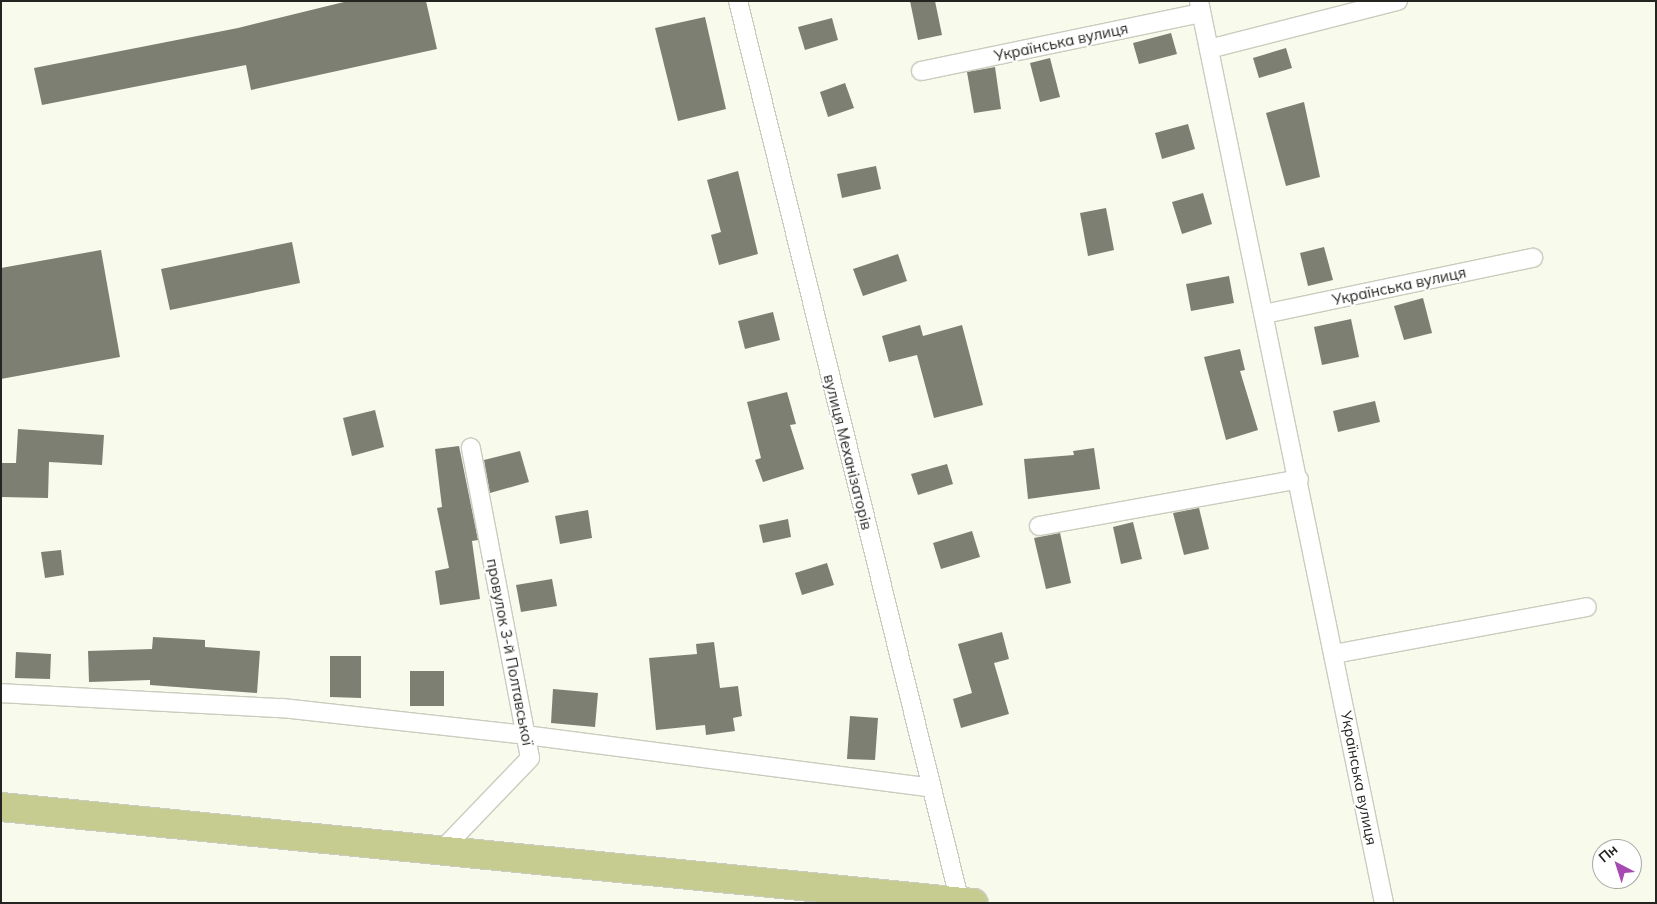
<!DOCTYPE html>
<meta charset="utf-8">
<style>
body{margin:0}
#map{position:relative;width:1657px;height:904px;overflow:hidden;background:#f8faec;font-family:Mulish,sans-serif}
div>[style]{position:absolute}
.building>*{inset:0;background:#7e7f73}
.roads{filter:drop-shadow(1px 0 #caccbe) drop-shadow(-1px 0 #caccbe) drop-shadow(0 1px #caccbe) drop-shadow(0 -1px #caccbe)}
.minor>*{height:18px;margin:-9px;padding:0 9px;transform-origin:9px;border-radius:9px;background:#fff}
.primary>*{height:28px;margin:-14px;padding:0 14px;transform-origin:14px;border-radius:14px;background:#c6cb90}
span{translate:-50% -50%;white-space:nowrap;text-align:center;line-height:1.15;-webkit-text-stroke:4px #fff;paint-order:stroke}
.street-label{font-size:15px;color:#242520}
.frame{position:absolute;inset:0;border:2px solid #242520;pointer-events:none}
.north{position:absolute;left:1592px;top:839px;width:50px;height:50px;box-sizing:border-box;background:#fff;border:1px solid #a7a8a6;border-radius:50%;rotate:320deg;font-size:14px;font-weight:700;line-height:20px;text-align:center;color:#242520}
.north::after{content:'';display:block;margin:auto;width:18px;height:22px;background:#a749b3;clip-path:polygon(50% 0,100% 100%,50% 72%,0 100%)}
</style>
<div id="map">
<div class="building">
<div style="clip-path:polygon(348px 1px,426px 1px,437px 49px,251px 90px,246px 65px,42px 105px,34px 68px,238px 28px)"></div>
<div style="clip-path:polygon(910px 1px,935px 1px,942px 35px,918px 40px)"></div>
<div style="clip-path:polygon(705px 17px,726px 109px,678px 121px,655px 28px)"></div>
<div style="clip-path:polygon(832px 18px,838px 40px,805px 50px,798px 27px)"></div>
<div style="clip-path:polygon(1171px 33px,1177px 54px,1139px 64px,1133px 43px)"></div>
<div style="clip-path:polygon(1286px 48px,1292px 68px,1259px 78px,1253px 58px)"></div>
<div style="clip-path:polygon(1050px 58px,1060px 97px,1040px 102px,1030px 63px)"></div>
<div style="clip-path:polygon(995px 67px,1001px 109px,974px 113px,967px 72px)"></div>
<div style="clip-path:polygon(845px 83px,854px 108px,828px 117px,820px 92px)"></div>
<div style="clip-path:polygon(1304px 102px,1320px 177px,1286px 186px,1266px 113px)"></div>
<div style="clip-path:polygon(1188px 124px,1195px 149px,1162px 159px,1155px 133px)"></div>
<div style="clip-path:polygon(876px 166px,881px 189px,842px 198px,837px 174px)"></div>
<div style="clip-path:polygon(738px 171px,758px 254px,719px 265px,711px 235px,721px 232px,707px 180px)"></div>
<div style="clip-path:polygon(1203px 193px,1212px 224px,1182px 234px,1172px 202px)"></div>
<div style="clip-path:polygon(1106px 208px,1114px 250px,1088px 256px,1080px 213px)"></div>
<div style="clip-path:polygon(292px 242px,300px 283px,170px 310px,161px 269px)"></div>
<div style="clip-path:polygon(1324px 247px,1333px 280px,1308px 286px,1300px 253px)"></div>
<div style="clip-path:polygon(101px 250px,120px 357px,1px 379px,1px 268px)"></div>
<div style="clip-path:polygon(898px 254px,907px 281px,863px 296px,853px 269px)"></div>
<div style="clip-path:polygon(1229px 276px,1234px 303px,1191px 311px,1186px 284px)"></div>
<div style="clip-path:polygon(1423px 298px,1432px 333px,1404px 340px,1394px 306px)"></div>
<div style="clip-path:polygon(773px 312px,780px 340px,745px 349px,738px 321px)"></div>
<div style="clip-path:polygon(1351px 319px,1359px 357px,1322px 365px,1314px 327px)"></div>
<div style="clip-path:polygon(920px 325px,923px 336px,962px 325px,983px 405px,934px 418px,917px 355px,889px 362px,882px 336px)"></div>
<div style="clip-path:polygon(1240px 349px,1245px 370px,1240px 371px,1258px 430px,1226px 440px,1204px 357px)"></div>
<div style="clip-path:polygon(787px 392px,796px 424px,790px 425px,804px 469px,763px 482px,755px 460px,761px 458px,747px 402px)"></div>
<div style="clip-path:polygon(1375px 401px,1380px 422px,1338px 432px,1333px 411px)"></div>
<div style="clip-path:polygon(375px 410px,384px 447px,352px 456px,343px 418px)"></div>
<div style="clip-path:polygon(18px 429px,104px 435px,102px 465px,49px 462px,48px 498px,1px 497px,1px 463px,16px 463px)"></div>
<div style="clip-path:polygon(459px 446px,478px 540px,472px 541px,480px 599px,440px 605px,435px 571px,449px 568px,437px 508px,442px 507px,435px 449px)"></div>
<div style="clip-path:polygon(1094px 448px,1100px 489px,1028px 499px,1024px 459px,1074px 455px,1073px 451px)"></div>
<div style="clip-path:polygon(520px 451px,529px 482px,490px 493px,484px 460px)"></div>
<div style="clip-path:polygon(947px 464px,953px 484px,918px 495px,911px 474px)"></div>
<div style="clip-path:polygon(1199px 508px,1209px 549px,1184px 555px,1173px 513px)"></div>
<div style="clip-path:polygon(588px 510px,592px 538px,560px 544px,555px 516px)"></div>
<div style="clip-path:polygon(788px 519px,791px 537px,763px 543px,759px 525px)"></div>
<div style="clip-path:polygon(1133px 522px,1142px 559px,1121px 564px,1113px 527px)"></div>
<div style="clip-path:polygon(972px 531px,980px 557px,941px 569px,933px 543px)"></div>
<div style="clip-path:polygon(1060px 533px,1071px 583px,1046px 589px,1034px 538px)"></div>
<div style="clip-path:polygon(61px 550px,64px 575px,45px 578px,41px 552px)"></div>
<div style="clip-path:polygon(827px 563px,834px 585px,802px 595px,795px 573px)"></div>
<div style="clip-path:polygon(552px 579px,557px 606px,521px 612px,516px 585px)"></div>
<div style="clip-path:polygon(1002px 632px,1009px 659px,994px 663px,1009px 714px,961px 728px,953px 699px,972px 693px,958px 644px)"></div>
<div style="clip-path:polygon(153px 637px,205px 640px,205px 647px,260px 651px,257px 693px,150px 685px,150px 680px,89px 682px,88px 651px,152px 649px)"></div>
<div style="clip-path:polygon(714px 642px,720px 688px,738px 686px,742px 716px,733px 718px,735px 731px,706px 735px,705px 725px,656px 730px,649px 658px,697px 654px,696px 644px)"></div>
<div style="clip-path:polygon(16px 652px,51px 654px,50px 679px,15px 678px)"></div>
<div style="clip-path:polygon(330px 656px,361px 656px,361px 698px,330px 697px)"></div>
<div style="clip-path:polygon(410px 671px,444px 671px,444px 706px,410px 706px)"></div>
<div style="clip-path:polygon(553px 689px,598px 693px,595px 727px,551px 723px)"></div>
<div style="clip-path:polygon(850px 716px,878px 718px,875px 760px,847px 759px)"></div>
</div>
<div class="roads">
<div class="minor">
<div style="left:738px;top:1px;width:928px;rotate:76.16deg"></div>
<div style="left:1199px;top:1px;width:921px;rotate:78.41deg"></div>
<div style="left:1209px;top:49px;width:195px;rotate:-14.3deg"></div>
<div style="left:921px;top:71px;width:286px;rotate:-11.7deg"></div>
<div style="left:1264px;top:314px;width:275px;rotate:-11.8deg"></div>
<div style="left:1039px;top:526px;width:264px;rotate:-10.2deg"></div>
<div style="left:1334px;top:654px;width:257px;rotate:-10.5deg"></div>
<div style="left:1px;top:693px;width:281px;rotate:3.1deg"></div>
<div style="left:282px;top:708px;width:245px;rotate:6.3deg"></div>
<div style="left:526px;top:735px;width:409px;rotate:7.4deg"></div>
<div style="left:440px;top:852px;width:130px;rotate:-46.2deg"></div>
<div style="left:530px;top:758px;width:316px;rotate:-100.8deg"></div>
</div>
<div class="primary">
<div style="left:1px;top:807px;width:977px;rotate:5.64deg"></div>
</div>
</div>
<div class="street-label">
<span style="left:1061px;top:42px;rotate:-12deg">Українська вулиця</span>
<span style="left:1399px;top:286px;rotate:-12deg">Українська вулиця</span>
<span style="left:848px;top:452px;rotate:76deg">вулиця Механізаторів</span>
<span style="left:510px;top:652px;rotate:79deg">провулок 3-й Полтавської</span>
<span style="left:1359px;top:778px;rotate:79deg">Українська вулиця</span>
</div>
<div class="frame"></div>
<div class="north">Пн</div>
</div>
